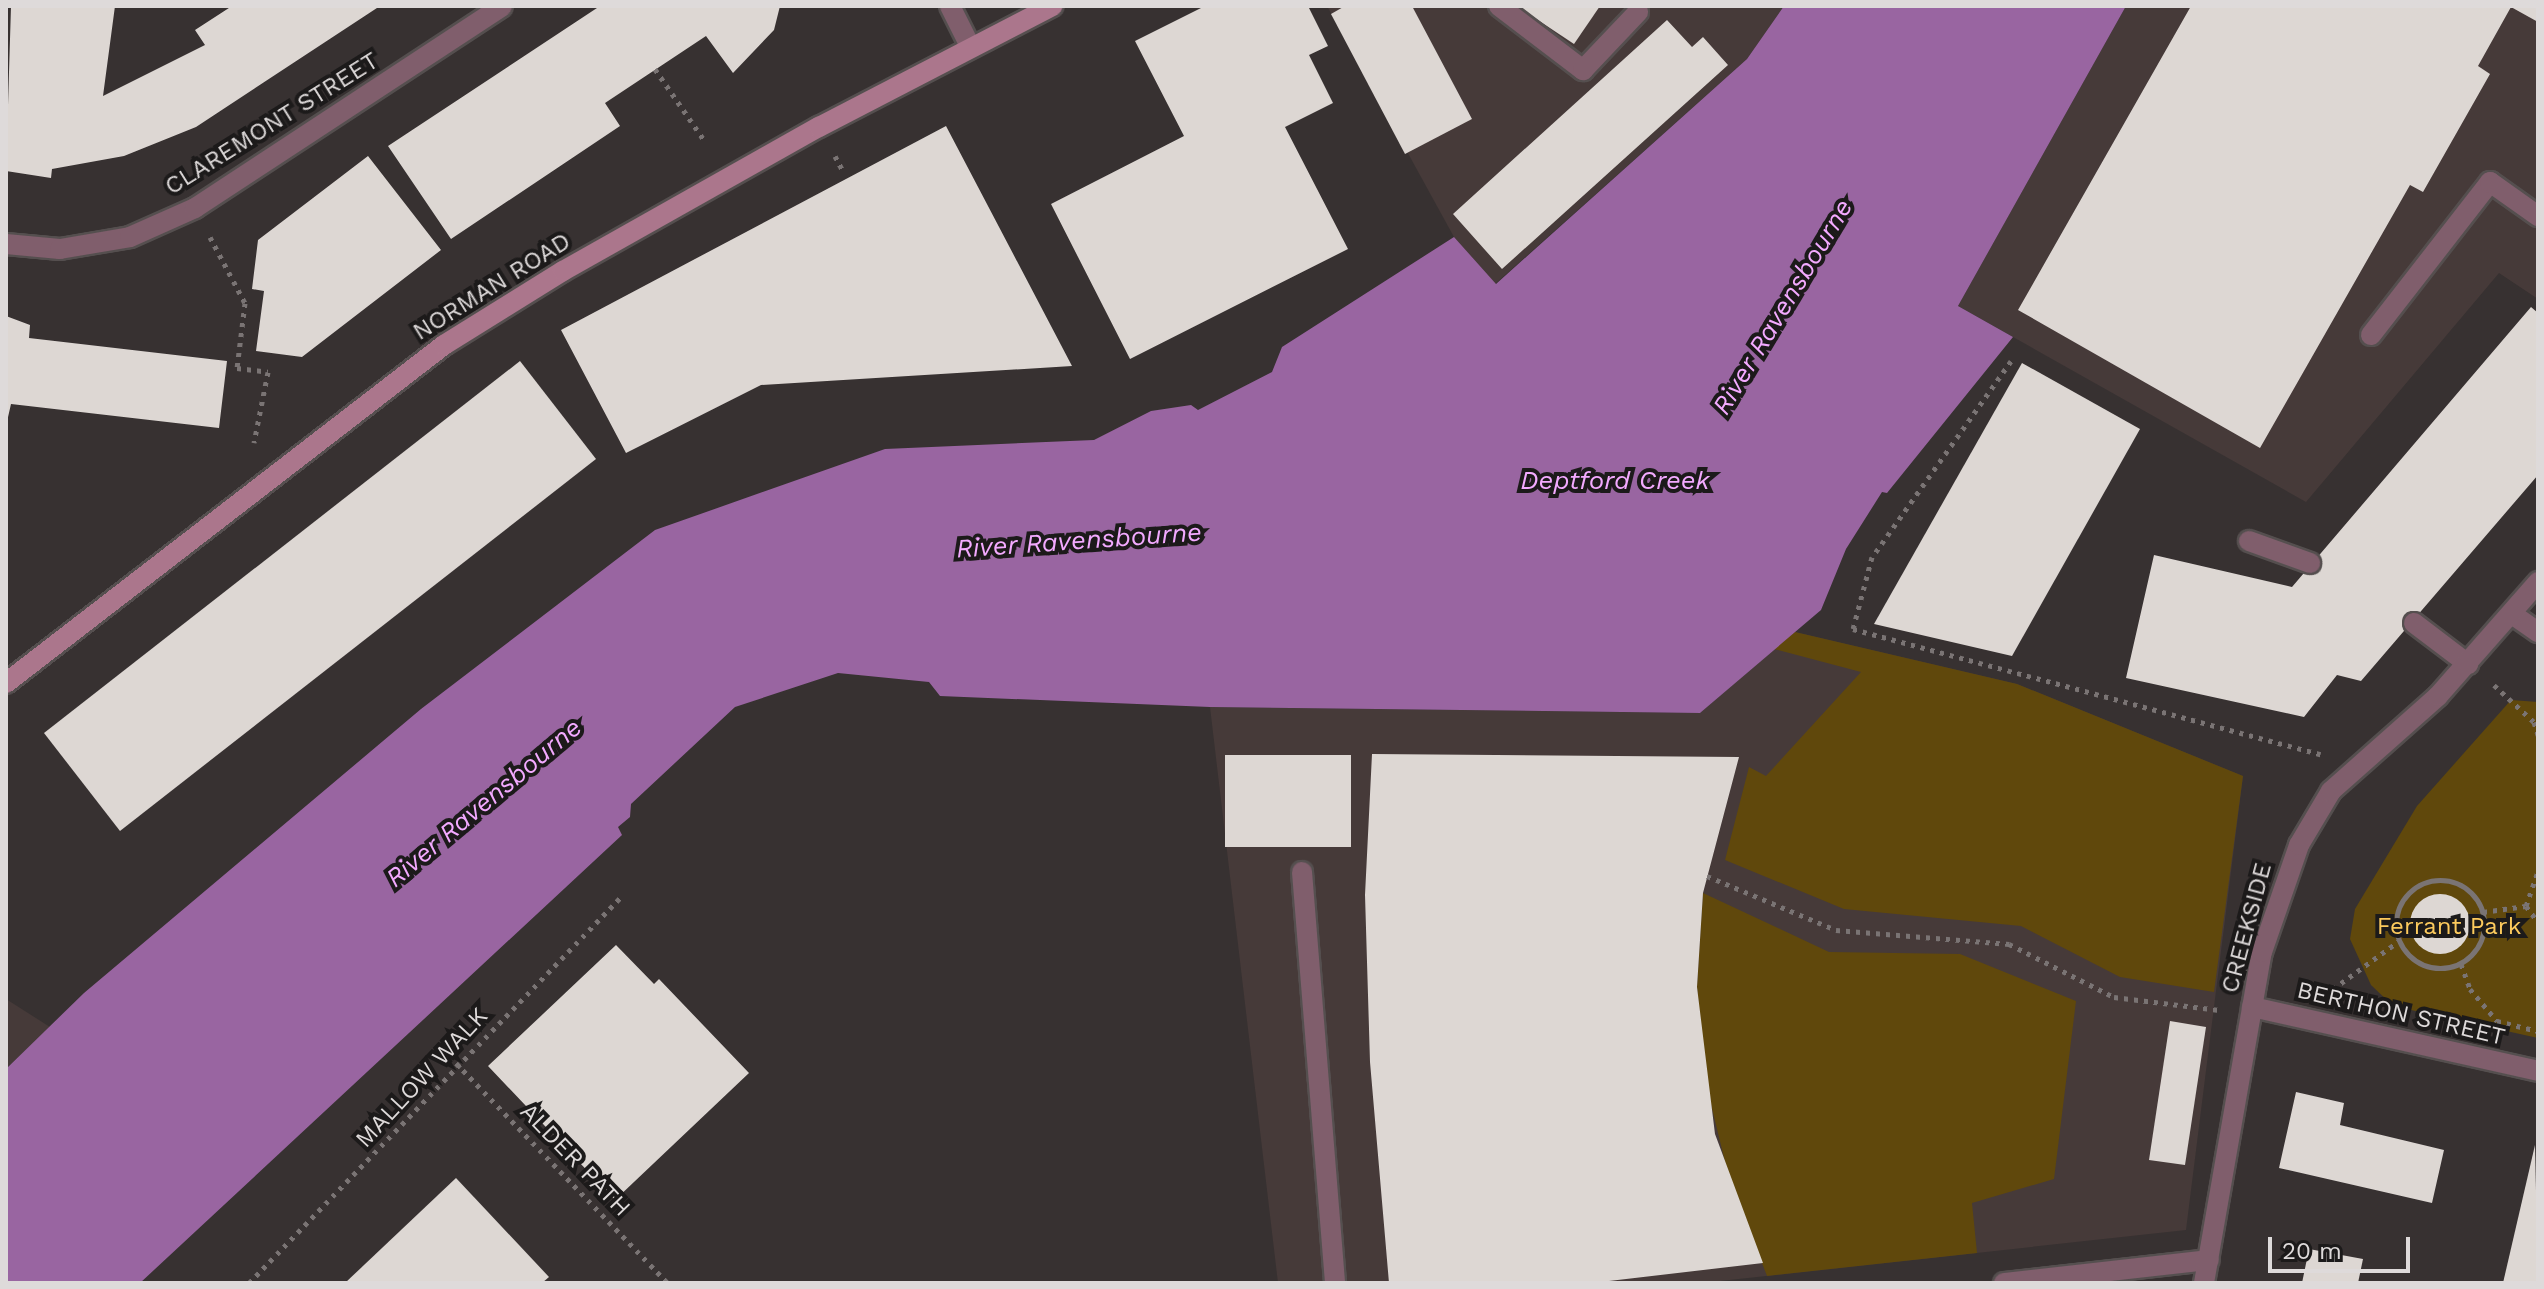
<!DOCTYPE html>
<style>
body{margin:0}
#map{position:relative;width:2544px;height:1289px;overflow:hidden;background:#373131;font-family:"Work Sans",sans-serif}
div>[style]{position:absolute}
.built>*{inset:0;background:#463a39}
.green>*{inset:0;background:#60480c}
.water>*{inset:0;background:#9965a1}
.building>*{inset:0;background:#ddd7d3}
.round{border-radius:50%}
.path>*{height:5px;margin-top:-2.5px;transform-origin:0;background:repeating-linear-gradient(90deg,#7a7474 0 4px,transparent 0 10px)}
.path>.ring{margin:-2.5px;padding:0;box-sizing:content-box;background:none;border:5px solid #7a7474;border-radius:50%}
.roads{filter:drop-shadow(2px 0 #554f4f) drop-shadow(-2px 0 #554f4f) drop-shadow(0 2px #554f4f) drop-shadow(0 -2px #554f4f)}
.service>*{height:20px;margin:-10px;padding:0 10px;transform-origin:10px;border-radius:10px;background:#805e6c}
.minor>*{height:20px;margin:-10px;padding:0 10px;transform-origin:10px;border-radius:10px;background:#805e6c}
.secondary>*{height:20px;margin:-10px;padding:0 10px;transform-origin:10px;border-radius:10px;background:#ab768c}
span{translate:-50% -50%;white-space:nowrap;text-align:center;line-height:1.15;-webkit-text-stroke:8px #1c1a1a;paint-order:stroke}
.street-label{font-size:24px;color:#dedada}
.park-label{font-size:24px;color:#fcca5d}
.water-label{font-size:26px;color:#f3aaff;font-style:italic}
.frame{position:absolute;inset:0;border:8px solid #dedada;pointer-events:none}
.scale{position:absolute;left:2268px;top:1237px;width:142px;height:36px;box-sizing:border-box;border:4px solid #dedada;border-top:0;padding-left:10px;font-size:24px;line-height:28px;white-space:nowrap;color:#dedada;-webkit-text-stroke:6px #1c1a1a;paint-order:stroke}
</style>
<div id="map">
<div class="built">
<div style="clip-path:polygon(1327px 6px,1784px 6px,1747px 59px,1495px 284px,1454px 237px)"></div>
<div style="clip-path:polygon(2126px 6px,2538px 6px,2538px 299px,2499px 273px,2306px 502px,1958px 306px)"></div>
<div style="clip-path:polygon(1795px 632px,2017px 684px,2243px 776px,2186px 1230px,1702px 1283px,1278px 1283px,1210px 707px,1700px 713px)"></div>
<div style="clip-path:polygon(6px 999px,50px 1027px,6px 1069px)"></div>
</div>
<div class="green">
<div style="clip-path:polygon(1795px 632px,2017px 684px,2243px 776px,2214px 992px,2120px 977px,2021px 926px,1844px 909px,1725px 860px,1749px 767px,1766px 776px,1861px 672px,1774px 649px)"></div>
<div style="clip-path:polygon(2511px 700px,2538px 702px,2538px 1038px,2393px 1006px,2371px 985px,2350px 939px,2355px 909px,2417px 806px)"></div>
<div style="clip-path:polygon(1703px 893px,1829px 952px,1960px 954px,2076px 1001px,2054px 1179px,1972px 1203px,1977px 1253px,1767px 1276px,1729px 1178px,1707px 1088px,1697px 987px)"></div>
</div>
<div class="water">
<div style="clip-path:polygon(1784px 6px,2126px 6px,1958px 306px,2013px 337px,1887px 493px,1882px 492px,1846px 549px,1821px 610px,1700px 713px,1210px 707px,940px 696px,929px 682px,838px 673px,735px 707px,631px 804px,630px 817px,618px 827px,622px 835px,140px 1283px,6px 1283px,6px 1069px,84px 993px,421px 709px,655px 530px,885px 449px,1094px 440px,1151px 411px,1191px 405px,1198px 410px,1272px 372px,1282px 347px,1454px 237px,1496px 284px,1747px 59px)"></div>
</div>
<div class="building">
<div style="clip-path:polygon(11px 6px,115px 6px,103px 96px,205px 45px,195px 30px,232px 6px,380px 6px,196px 127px,124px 156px,52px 169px,51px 178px,6px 171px)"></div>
<div style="clip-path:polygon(600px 6px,780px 6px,774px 30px,733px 73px,706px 36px,605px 103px,620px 126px,451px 239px,388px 146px)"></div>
<div style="clip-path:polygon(1205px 6px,1308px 6px,1328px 46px,1309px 55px,1333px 103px,1285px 127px,1348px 249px,1130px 359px,1051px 204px,1184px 136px,1135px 41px)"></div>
<div style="clip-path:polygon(1345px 6px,1412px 6px,1472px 119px,1405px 154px,1331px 14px)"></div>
<div style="clip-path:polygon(1517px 6px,1600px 6px,1574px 44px)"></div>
<div style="clip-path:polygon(2191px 6px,2538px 6px,2538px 22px,2511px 7px,2478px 66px,2490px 74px,2423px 192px,2410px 185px,2260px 448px,2018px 310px)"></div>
<div style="clip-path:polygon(1667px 20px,1692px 47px,1703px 37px,1728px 65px,1502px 269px,1453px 214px)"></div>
<div style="clip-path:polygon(946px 126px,1072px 366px,761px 385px,626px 453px,561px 330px)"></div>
<div style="clip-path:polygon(368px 156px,441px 250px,302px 357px,256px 351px,264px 291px,252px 289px,258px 240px)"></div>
<div style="clip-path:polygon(2531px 307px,2538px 313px,2538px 475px,2361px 681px,2337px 675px,2304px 717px,2126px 678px,2154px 555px,2292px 587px)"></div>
<div style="clip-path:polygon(6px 316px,30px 325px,29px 338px,227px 361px,219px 428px,11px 404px,6px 426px)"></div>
<div style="clip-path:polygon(520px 361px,596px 459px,120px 831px,44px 733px)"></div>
<div style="clip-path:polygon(2022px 363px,2140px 429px,2012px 656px,1874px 624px)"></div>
<div style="clip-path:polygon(1372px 754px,1739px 757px,1703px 893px,1697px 987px,1715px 1134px,1763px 1263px,1592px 1283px,1389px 1283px,1370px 1062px,1365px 895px)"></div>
<div style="clip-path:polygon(1225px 755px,1351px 755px,1351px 847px,1225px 847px)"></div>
<div class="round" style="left:2410px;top:894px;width:60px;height:60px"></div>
<div style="clip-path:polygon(616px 945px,654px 984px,659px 979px,749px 1073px,615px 1200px,488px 1066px)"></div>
<div style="clip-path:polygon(2170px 1021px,2206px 1027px,2185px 1165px,2149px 1160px)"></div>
<div style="clip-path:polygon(2296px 1092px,2344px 1103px,2340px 1125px,2444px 1150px,2432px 1203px,2279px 1168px)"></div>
<div style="clip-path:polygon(2535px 1145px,2538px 1283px,2503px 1283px)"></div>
<div style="clip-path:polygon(456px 1178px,549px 1277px,542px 1283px,345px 1283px)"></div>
<div style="clip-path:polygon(2309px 1249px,2363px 1259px,2358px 1283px,2302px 1283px)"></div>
</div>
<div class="path">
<div style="left:655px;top:69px;width:86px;rotate:55.4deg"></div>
<div style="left:835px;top:156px;width:19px;rotate:62deg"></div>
<div style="left:210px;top:237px;width:75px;rotate:62.1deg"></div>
<div style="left:245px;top:303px;width:65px;rotate:97deg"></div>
<div style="left:237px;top:368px;width:31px;rotate:7deg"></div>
<div style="left:268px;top:372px;width:72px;rotate:101.2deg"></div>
<div style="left:2011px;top:361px;width:240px;rotate:125.3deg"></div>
<div style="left:1872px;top:557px;width:74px;rotate:104.8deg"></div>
<div style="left:1853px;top:629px;width:484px;rotate:15deg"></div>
<div style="left:2494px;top:685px;width:54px;rotate:42.8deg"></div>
<div style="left:2534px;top:722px;width:14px;rotate:73deg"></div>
<div style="left:1707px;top:876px;width:140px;rotate:22.7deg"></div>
<div style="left:1836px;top:930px;width:174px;rotate:4.6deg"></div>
<div style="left:2009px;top:944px;width:118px;rotate:26.8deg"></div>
<div style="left:2114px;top:997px;width:106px;rotate:7.1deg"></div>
<div class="ring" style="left:2396px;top:880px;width:83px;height:83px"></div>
<div style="left:2526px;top:906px;width:20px;rotate:53deg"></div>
<div style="left:2483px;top:912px;width:43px;rotate:-7.9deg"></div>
<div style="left:2526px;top:906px;width:36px;rotate:-71deg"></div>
<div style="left:2461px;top:964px;width:27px;rotate:70deg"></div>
<div style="left:2470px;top:989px;width:42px;rotate:49.8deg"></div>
<div style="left:2497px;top:1021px;width:42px;rotate:13.7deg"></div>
<div style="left:2333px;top:989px;width:82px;rotate:-36deg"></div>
<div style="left:456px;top:1063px;width:306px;rotate:46.1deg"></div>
<div style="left:249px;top:1283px;width:537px;rotate:-46.06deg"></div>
</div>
<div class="roads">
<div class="service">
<div style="left:1499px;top:6px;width:106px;rotate:37.3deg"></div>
<div style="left:1583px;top:70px;width:80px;rotate:-46.5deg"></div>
<div style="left:2371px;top:335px;width:194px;rotate:-52.1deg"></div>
<div style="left:2490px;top:182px;width:59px;rotate:35.3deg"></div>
<div style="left:2249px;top:541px;width:65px;rotate:19.8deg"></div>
<div style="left:2414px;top:623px;width:68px;rotate:37.2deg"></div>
<div style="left:1302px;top:872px;width:412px;rotate:85.4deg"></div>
</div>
<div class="minor">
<div style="left:950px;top:6px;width:45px;rotate:63.4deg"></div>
<div style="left:6px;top:244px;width:54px;rotate:5.3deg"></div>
<div style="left:60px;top:249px;width:71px;rotate:-9.7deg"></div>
<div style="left:130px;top:237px;width:71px;rotate:-24deg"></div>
<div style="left:195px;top:208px;width:367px;rotate:-33.3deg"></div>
<div style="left:2512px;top:614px;width:32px;rotate:35deg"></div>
<div style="left:2252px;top:1007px;width:293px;rotate:12.6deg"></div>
<div style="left:2004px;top:1283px;width:206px;rotate:-6.4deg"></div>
<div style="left:2204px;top:1283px;width:336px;rotate:-80.1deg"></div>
<div style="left:2262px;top:952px;width:113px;rotate:-70.9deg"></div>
<div style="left:2299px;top:845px;width:63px;rotate:-59.3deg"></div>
<div style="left:2331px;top:791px;width:143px;rotate:-41.6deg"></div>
<div style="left:2438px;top:696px;width:152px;rotate:-48.7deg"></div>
</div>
<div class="secondary">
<div style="left:6px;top:683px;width:553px;rotate:-37.66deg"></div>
<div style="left:444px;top:345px;width:140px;rotate:-31.9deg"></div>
<div style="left:563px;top:271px;width:294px;rotate:-29.4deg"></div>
<div style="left:819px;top:127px;width:263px;rotate:-27.4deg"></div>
</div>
</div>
<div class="street-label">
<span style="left:272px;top:124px;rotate:-32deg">CLAREMONT STREET</span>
<span style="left:492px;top:287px;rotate:-32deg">NORMAN ROAD</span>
<span style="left:2247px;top:928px;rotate:-75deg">CREEKSIDE</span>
<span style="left:2401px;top:1014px;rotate:13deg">BERTHON STREET</span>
<span style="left:422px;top:1078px;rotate:-47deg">MALLOW WALK</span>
<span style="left:575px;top:1160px;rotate:46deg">ALDER PATH</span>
</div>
<div class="park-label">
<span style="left:2449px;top:927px">Ferrant Park</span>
</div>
<div class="water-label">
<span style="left:1783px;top:307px;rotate:-59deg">River Ravensbourne</span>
<span style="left:1615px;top:481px">Deptford Creek</span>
<span style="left:1079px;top:541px;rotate:-4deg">River Ravensbourne</span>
<span style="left:484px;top:803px;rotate:-40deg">River Ravensbourne</span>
</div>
<div class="frame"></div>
<div class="scale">20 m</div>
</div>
